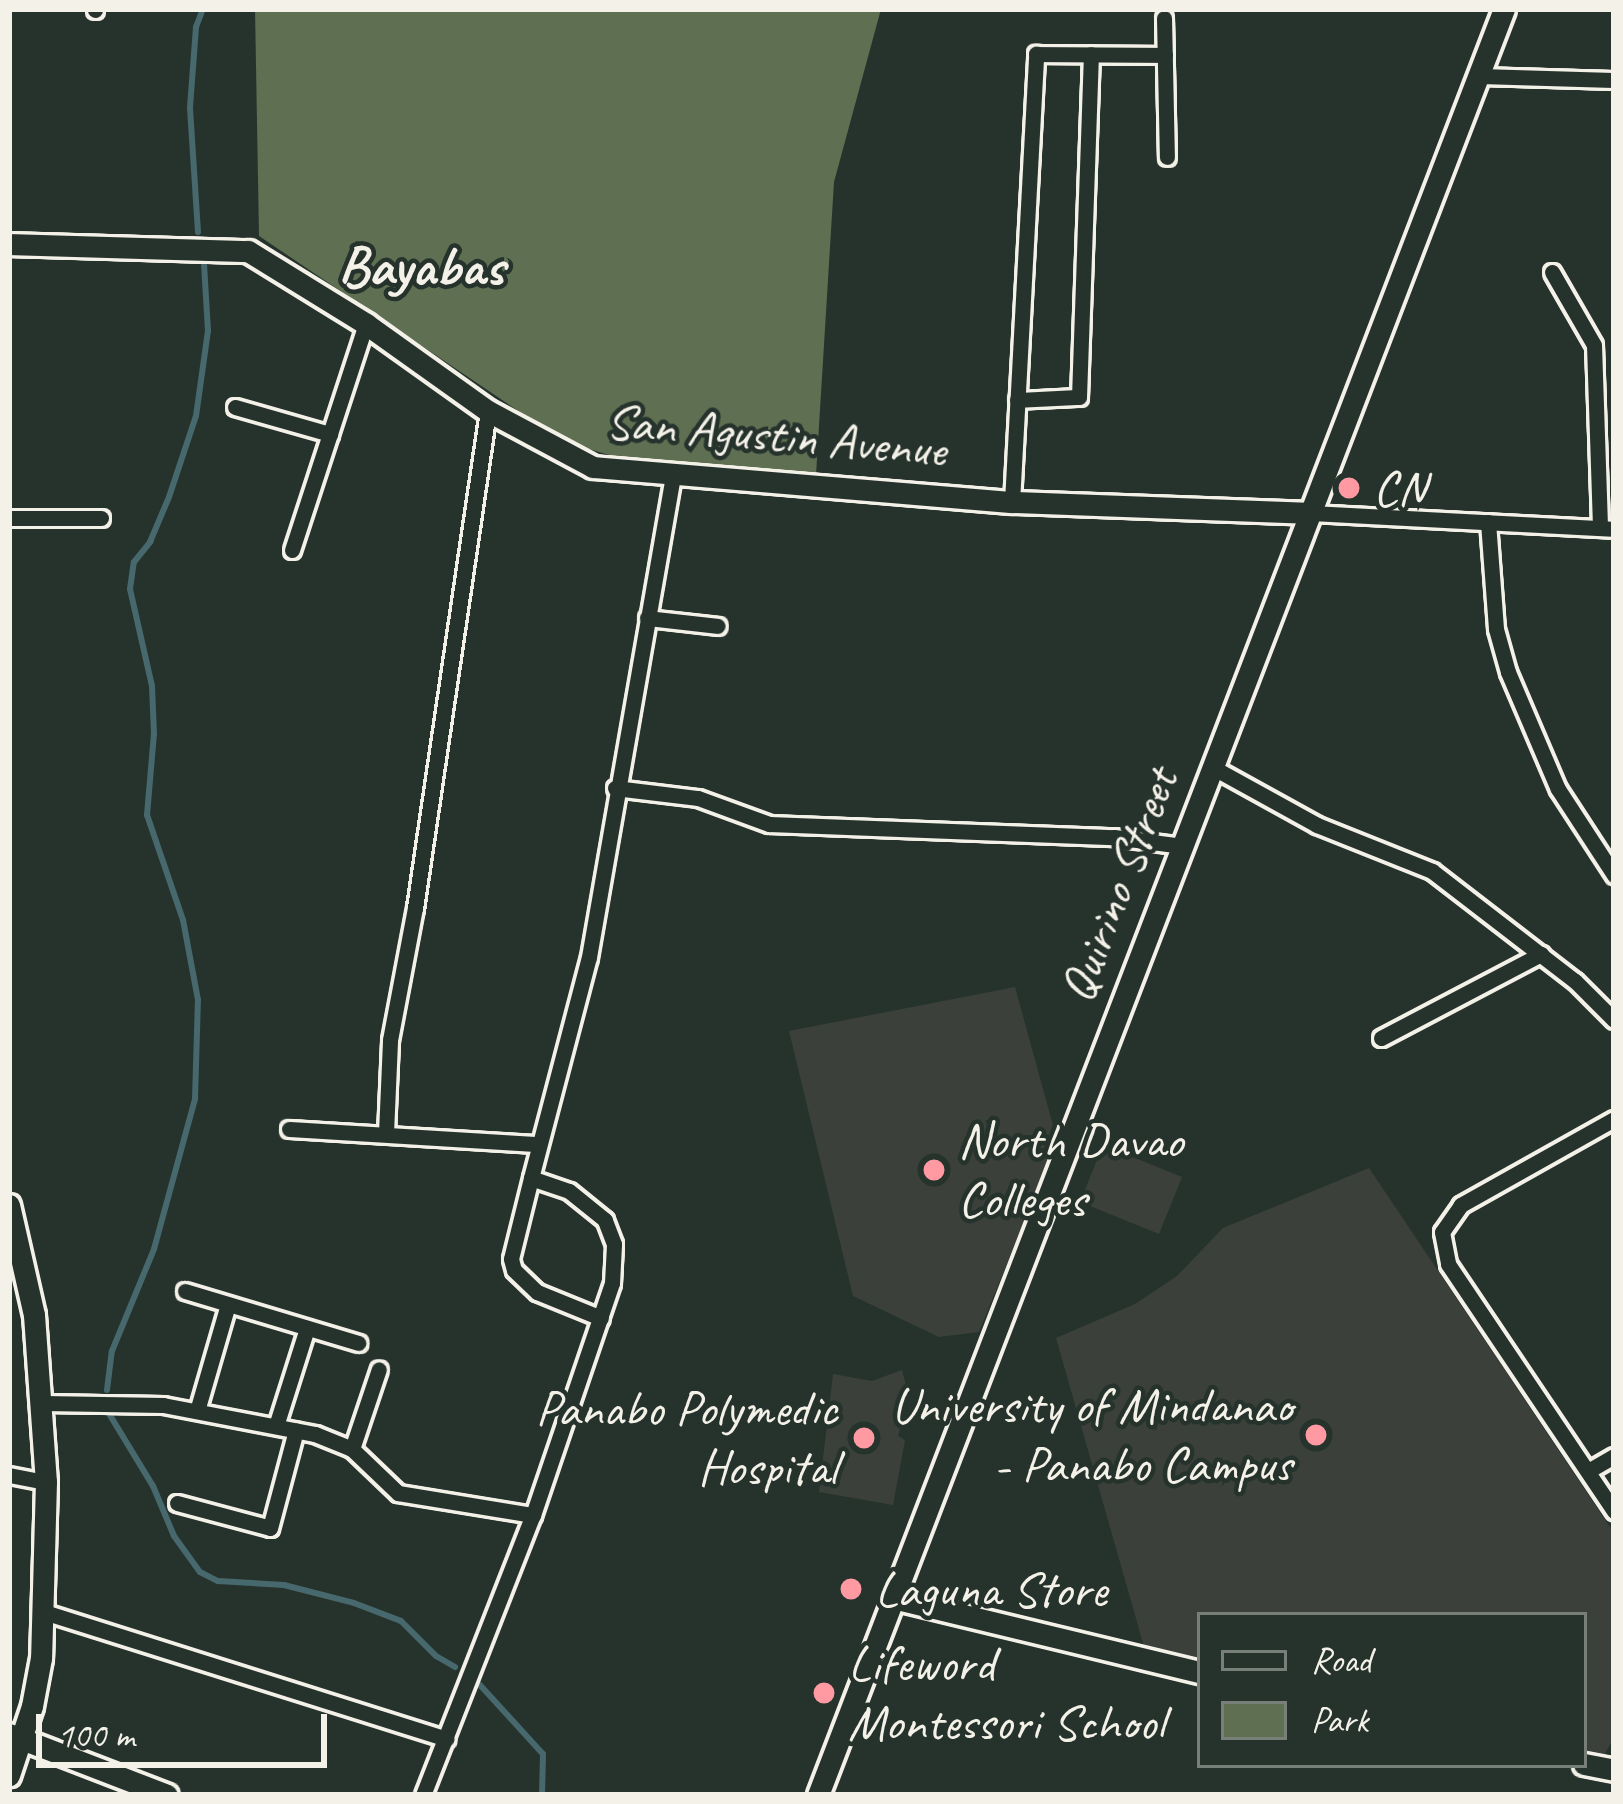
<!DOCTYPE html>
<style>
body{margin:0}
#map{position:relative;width:1623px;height:1804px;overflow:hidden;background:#26332d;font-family:Caveat,sans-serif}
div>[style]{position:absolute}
.built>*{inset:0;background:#3b403a}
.green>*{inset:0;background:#5e6f52}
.stream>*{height:6px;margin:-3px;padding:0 3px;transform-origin:3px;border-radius:3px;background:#47686d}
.roads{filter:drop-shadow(3px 0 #f4f1e8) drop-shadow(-3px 0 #f4f1e8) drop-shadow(0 3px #f4f1e8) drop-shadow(0 -3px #f4f1e8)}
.minor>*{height:15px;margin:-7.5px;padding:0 7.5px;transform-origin:7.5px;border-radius:7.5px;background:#26332d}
.tertiary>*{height:21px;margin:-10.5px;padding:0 10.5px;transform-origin:10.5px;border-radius:10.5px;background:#26332d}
.secondary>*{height:21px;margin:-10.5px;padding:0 10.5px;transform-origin:10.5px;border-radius:10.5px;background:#26332d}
.dots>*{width:33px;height:33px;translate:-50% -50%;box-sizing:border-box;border:6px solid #26332d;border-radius:50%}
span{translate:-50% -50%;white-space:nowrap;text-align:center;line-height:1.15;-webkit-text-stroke:9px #26332d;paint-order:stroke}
.street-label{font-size:51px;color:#f4f1e8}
.poi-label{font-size:51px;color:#f4f1e8}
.left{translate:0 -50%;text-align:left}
.right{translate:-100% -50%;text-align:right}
.quarter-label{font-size:57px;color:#f4f1e8;font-weight:700}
.frame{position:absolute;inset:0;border:12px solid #f4f1e8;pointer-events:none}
.legend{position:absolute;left:1197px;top:1612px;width:390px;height:156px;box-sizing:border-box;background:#26332d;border:3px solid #787f78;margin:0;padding:15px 21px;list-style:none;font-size:36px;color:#f4f1e8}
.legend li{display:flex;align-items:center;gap:24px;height:60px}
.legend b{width:60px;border:3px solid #787f78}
.scale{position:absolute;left:36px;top:1714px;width:291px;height:54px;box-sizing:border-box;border:6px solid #f4f1e8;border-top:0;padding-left:15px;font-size:36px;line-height:42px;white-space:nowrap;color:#f4f1e8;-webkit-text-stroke:9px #26332d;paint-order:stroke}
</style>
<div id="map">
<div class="built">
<div style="clip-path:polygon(1015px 987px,1057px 1140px,979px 1332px,939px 1337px,853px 1296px,789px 1031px)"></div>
<div style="clip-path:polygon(1103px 1145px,1182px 1177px,1159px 1234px,1080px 1202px)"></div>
<div style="clip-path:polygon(1369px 1168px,1614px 1533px,1614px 1737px,1602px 1759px,1584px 1755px,1584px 1615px,1200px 1615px,1200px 1665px,1145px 1650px,1056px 1338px,1135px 1304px,1177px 1276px,1223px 1228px)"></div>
<div style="clip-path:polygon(902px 1370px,909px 1397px,898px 1436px,905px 1440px,893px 1505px,819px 1492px,833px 1374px,872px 1381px)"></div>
</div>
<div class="green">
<div style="clip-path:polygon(255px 9px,881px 9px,834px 182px,816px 475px,612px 456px,563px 441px,259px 236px)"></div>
</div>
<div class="stream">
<div style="left:198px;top:232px;width:125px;rotate:-93.7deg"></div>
<div style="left:190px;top:107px;width:80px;rotate:-85.7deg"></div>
<div style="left:196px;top:27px;width:19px;rotate:-69deg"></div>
<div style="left:107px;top:1390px;width:39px;rotate:-83deg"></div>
<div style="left:112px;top:1351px;width:110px;rotate:-67.6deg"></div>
<div style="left:154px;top:1249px;width:156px;rotate:-74.7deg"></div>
<div style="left:195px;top:1099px;width:99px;rotate:-88.3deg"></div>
<div style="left:198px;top:1000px;width:81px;rotate:-100.6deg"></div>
<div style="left:183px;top:920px;width:111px;rotate:-108.9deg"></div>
<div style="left:147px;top:815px;width:81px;rotate:-85.1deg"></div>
<div style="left:154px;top:734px;width:48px;rotate:-92.4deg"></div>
<div style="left:152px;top:686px;width:99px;rotate:-102.8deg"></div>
<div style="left:130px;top:589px;width:27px;rotate:-82deg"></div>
<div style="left:134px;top:562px;width:26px;rotate:-51deg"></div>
<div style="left:150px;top:542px;width:49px;rotate:-67.1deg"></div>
<div style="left:169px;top:497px;width:85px;rotate:-71.6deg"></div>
<div style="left:196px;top:416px;width:86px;rotate:-82deg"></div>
<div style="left:208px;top:331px;width:68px;rotate:-93.4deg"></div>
<div style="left:108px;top:1412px;width:87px;rotate:58.7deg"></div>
<div style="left:153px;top:1486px;width:54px;rotate:67.2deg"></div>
<div style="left:174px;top:1536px;width:44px;rotate:54.2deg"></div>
<div style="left:200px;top:1572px;width:20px;rotate:27deg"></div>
<div style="left:218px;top:1581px;width:66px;rotate:3.5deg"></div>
<div style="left:284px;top:1585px;width:72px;rotate:14.4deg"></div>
<div style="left:354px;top:1603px;width:50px;rotate:21deg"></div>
<div style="left:401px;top:1621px;width:49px;rotate:45deg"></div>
<div style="left:436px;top:1656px;width:22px;rotate:30deg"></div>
<div style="left:480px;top:1685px;width:93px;rotate:47.6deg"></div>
<div style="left:543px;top:1754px;width:41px;rotate:91.4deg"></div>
</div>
<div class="roads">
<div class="minor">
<div style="left:95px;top:9px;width:1px;rotate:90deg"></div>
<div style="left:1164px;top:18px;width:139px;rotate:88.8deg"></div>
<div style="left:1479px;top:76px;width:135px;rotate:1.7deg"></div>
<div style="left:1552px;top:272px;width:84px;rotate:60.1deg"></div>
<div style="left:1594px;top:345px;width:183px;rotate:88.1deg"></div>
<div style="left:1017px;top:400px;width:62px;rotate:-2.8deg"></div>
<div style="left:1079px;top:397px;width:343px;rotate:-88deg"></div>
<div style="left:235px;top:407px;width:99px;rotate:15.9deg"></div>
<div style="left:1012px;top:502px;width:449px;rotate:-86.9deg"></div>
<div style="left:1036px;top:54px;width:129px;rotate:0.4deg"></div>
<div style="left:1309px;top:513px;width:305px;rotate:3deg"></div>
<div style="left:9px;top:518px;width:92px"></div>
<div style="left:1488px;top:522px;width:107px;rotate:85.7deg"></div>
<div style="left:1496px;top:629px;width:45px;rotate:74.4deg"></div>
<div style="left:1508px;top:672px;width:127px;rotate:66.9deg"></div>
<div style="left:1558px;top:789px;width:103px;rotate:56.9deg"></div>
<div style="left:292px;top:550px;width:238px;rotate:-71.9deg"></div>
<div style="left:647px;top:618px;width:71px;rotate:6.4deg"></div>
<div style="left:1212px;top:767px;width:120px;rotate:28.9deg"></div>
<div style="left:1317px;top:825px;width:124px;rotate:21.8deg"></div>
<div style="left:1432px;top:871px;width:180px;rotate:37.6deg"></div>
<div style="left:1575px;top:981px;width:55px;rotate:45deg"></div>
<div style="left:615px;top:788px;width:84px;rotate:6.9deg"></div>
<div style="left:698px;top:798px;width:76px;rotate:20.1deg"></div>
<div style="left:769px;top:824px;width:345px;rotate:2.2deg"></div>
<div style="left:1114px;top:837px;width:69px;rotate:7.5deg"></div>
<div style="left:1381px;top:1038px;width:181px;rotate:-27.7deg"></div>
<div style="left:1614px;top:1119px;width:176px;rotate:150.7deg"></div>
<div style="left:1461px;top:1205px;width:33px;rotate:125deg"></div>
<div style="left:1442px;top:1232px;width:33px;rotate:79deg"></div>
<div style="left:1448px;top:1264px;width:298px;rotate:56.1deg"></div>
<div style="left:289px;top:1129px;width:247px;rotate:3.5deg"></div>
<div style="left:386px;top:1133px;width:93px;rotate:-87.5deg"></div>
<div style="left:390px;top:1040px;width:134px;rotate:-79.3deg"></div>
<div style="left:415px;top:908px;width:502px;rotate:-81.64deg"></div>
<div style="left:531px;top:1178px;width:83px;rotate:103.9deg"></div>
<div style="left:511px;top:1259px;width:11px;rotate:75deg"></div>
<div style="left:514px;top:1270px;width:32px;rotate:44deg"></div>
<div style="left:537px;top:1292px;width:69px;rotate:22.1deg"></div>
<div style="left:185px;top:1291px;width:181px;rotate:16.7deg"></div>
<div style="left:43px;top:1403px;width:120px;rotate:1deg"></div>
<div style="left:163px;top:1405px;width:155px;rotate:10.8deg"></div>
<div style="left:315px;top:1434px;width:40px;rotate:22deg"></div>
<div style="left:352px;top:1449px;width:64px;rotate:43.7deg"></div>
<div style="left:398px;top:1493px;width:137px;rotate:9.3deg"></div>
<div style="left:197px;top:1411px;width:111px;rotate:-73.8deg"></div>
<div style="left:276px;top:1426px;width:103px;rotate:-72.4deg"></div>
<div style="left:352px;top:1449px;width:84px;rotate:-71.4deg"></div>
<div style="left:1588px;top:1471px;width:30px;rotate:-30deg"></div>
<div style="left:9px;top:1475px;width:38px;rotate:11deg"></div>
<div style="left:177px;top:1503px;width:96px;rotate:15deg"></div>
<div style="left:270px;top:1528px;width:101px;rotate:-75.1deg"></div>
<div style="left:44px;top:1612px;width:422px;rotate:17.5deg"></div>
<div style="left:423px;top:1795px;width:301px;rotate:-68.6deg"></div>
<div style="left:533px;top:1515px;width:245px;rotate:-71.2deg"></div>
<div style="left:612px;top:1283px;width:39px;rotate:-87deg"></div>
<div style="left:614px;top:1244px;width:26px;rotate:-111deg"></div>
<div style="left:605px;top:1220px;width:46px;rotate:-141.1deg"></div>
<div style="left:569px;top:1191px;width:40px;rotate:-161.1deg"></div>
<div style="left:531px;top:1178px;width:228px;rotate:-75.3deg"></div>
<div style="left:589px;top:957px;width:489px;rotate:-80.1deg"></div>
</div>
<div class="tertiary">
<div style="left:9px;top:244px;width:239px;rotate:1.7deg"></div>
<div style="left:248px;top:251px;width:139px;rotate:31.7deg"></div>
<div style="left:366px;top:324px;width:150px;rotate:35.5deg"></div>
<div style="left:488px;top:411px;width:119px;rotate:28.1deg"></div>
<div style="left:593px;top:467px;width:420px;rotate:4.8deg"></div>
<div style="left:1012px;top:502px;width:297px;rotate:2.1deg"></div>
<div style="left:893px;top:1598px;width:316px;rotate:13.6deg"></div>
<div style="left:9px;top:1734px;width:169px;rotate:21.1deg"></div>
<div style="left:1584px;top:1764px;width:31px;rotate:11deg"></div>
<div style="left:818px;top:1795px;width:1913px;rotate:-68.99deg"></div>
</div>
<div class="secondary">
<div style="left:9px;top:1205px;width:113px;rotate:77.2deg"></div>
<div style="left:34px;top:1315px;width:167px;rotate:85.9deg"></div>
<div style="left:46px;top:1482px;width:176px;rotate:91.6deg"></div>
<div style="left:41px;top:1658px;width:49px;rotate:100.6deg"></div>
<div style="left:32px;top:1706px;width:73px;rotate:108.4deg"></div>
</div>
</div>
<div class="dots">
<div style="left:1349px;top:488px;background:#ff9aa2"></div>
<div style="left:934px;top:1170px;background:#ff9aa2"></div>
<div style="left:1316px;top:1435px;background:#ff9aa2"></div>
<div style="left:864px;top:1438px;background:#ff9aa2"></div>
<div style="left:851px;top:1589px;background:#ff9aa2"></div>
<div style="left:824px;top:1693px;background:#ff9aa2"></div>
</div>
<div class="street-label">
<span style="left:776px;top:435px;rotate:5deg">San Agustin Avenue</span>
<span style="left:1118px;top:885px;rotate:-69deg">Quirino Street</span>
</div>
<div class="poi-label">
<span class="left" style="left:1373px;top:488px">CN</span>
<span class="left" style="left:958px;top:1170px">North Davao<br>Colleges</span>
<span class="right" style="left:1292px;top:1435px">University of Mindanao<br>- Panabo Campus</span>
<span class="right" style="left:837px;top:1438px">Panabo Polymedic<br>Hospital</span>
<span class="left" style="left:875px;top:1589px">Laguna Store</span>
<span class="left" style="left:848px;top:1693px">Lifeword<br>Montessori School</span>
</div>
<div class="quarter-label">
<span style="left:421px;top:267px">Bayabas</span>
</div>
<div class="frame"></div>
<ul class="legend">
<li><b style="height:15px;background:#26332d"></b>Road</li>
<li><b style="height:33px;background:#5e6f52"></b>Park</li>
</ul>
<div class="scale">100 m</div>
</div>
